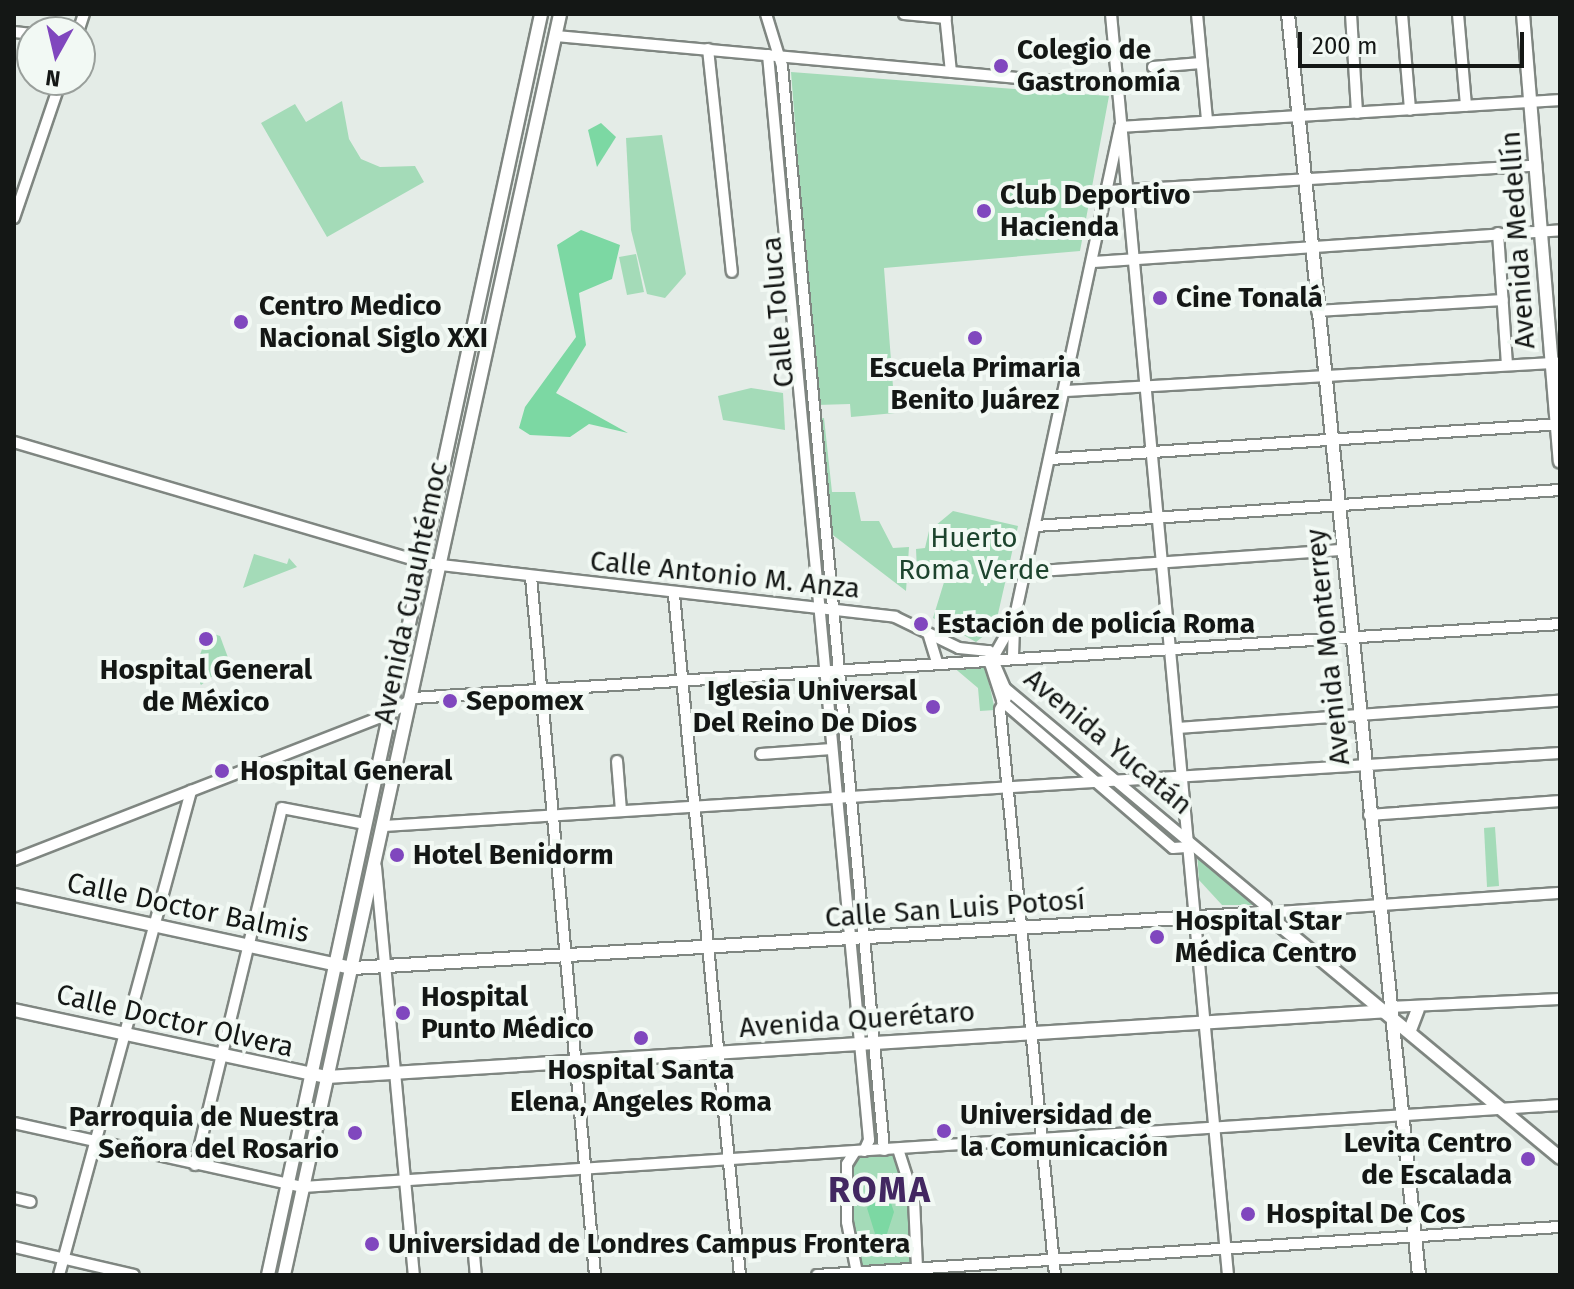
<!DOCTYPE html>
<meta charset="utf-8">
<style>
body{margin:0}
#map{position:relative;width:1574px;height:1289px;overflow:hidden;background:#e4ece7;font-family:"Fira Sans",sans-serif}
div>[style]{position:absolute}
.green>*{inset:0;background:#a4dbb8}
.water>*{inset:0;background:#7cd8a3}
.roads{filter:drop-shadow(2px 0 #7f8681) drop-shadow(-2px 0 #7f8681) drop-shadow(0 2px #7f8681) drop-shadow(0 -2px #7f8681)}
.minor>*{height:10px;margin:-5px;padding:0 5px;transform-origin:5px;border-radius:5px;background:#fff}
.major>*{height:12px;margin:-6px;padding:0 6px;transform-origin:6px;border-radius:6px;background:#fff}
.dots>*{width:22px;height:22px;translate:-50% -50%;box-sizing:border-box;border:4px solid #f2f9f4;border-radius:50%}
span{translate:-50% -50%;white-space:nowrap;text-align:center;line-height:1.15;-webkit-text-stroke:8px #f2f9f4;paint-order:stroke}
.poi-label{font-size:28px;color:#141715;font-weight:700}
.left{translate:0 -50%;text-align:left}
.right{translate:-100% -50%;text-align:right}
.street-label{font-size:28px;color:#141715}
.park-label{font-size:28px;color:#1d442e}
.district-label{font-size:36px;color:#422761;font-weight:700;letter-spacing:2px}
.frame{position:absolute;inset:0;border:16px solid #141715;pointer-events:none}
.north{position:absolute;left:16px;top:16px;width:80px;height:80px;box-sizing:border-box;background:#f2f9f4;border:2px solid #999f9b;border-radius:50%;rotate:188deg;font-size:22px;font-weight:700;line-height:32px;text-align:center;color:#141715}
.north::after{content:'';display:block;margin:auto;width:28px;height:36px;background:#8047be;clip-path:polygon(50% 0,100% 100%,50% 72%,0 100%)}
.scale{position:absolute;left:1298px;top:32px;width:226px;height:36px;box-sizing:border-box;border:4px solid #141715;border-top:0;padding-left:10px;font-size:24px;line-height:28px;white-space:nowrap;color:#141715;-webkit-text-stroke:6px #f2f9f4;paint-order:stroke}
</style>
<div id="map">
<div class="green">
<div style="clip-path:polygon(791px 72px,1109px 96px,1080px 251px,884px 268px,895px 413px,851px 417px,850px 404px,817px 405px)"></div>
<div style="clip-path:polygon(342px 101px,349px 139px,361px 159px,380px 167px,415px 166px,424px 182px,327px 237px,261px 123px,295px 104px,306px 122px)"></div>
<div style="clip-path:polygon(662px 135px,686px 274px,665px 298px,647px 294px,631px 230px,626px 138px)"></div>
<div style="clip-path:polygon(636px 254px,644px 292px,627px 295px,619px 257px)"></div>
<div style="clip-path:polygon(751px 388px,783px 393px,785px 430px,723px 420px,718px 396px)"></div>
<div style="clip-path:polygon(824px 418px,832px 492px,855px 492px,861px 521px,879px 521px,893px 548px,909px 547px,906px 591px,829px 532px,818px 419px)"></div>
<div style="clip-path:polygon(953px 511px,1018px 526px,995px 627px,976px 642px,933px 618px,945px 579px,917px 571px,916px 549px,925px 548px,929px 531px)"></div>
<div style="clip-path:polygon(254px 554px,287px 564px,289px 558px,297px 567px,243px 588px)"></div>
<div style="clip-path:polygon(208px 632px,220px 636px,230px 663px,201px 685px,194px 672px)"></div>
<div style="clip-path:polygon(985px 665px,995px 710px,980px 711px,978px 688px,952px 666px)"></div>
<div style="clip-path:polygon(1495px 827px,1499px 886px,1487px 887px,1484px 828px)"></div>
<div style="clip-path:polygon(1197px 852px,1259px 905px,1222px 905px,1199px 880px)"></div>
<div style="clip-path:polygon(898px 1149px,905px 1156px,917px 1269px,857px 1273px,850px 1156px)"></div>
</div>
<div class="water">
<div style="clip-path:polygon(601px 123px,616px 137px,597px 167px,588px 130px)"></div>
<div style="clip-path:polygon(581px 230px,620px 245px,612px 279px,579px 293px,586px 345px,556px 393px,628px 433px,589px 424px,570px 437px,530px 435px,519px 428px,525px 407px,576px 337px,557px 245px)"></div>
<div style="clip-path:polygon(885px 1185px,894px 1212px,885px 1240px,876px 1237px,867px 1208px,875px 1199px,872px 1187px)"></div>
</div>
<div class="roads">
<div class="minor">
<div style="left:766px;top:14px;width:54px;rotate:72.9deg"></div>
<div style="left:782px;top:66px;width:1089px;rotate:84.62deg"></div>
<div style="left:904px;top:14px;width:42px;rotate:5.4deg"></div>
<div style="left:945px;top:14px;width:58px;rotate:84.1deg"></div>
<div style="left:1111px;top:14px;width:1266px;rotate:84.7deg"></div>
<div style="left:1197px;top:14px;width:106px;rotate:84.6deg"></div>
<div style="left:1351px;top:14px;width:99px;rotate:86.5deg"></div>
<div style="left:1402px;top:14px;width:96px;rotate:85.2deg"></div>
<div style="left:1458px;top:14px;width:92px;rotate:85deg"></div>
<div style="left:14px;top:32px;width:18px;rotate:6deg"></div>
<div style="left:78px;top:32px;width:19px;rotate:-72deg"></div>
<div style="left:556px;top:36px;width:562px;rotate:5.2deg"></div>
<div style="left:708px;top:49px;width:224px;rotate:83.9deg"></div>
<div style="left:768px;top:55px;width:1090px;rotate:84.68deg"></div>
<div style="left:869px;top:1140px;width:12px;rotate:114deg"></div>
<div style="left:1153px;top:67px;width:48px;rotate:-4.8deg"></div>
<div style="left:1120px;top:127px;width:441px;rotate:-3.5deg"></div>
<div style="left:1109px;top:191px;width:428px;rotate:-3.4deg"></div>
<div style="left:14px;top:218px;width:146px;rotate:-71.2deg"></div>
<div style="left:1498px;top:233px;width:132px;rotate:86.1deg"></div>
<div style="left:1095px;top:262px;width:466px;rotate:-3.9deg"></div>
<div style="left:1317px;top:311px;width:186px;rotate:-3.4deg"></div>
<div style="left:1067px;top:391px;width:494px;rotate:-3.3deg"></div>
<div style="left:14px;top:442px;width:427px;rotate:16.4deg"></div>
<div style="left:424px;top:563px;width:474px;rotate:6.5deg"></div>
<div style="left:895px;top:617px;width:71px;rotate:25.8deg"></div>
<div style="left:959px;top:648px;width:30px;rotate:6deg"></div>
<div style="left:989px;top:651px;width:40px;rotate:66.6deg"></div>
<div style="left:1005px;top:688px;width:340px;rotate:39.9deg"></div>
<div style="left:1266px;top:906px;width:7px;rotate:98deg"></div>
<div style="left:1265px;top:913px;width:296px;rotate:-3.9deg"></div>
<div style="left:1051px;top:459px;width:510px;rotate:-3.93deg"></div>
<div style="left:1036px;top:526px;width:525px;rotate:-3.93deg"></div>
<div style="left:1027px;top:572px;width:316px;rotate:-4deg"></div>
<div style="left:531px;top:577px;width:701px;rotate:84.76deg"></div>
<div style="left:674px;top:595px;width:683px;rotate:84.46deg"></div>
<div style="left:1011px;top:626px;width:43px;rotate:119.6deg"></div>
<div style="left:990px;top:663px;width:40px;rotate:72deg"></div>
<div style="left:1002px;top:701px;width:225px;rotate:40.7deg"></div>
<div style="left:1173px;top:848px;width:16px;rotate:-4deg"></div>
<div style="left:929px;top:636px;width:28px;rotate:73deg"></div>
<div style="left:1013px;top:656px;width:35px;rotate:-88deg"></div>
<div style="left:1014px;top:621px;width:505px;rotate:-77.89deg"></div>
<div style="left:1009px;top:692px;width:20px;rotate:117deg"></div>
<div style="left:1000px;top:710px;width:568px;rotate:84.44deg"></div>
<div style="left:1179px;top:728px;width:382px;rotate:-4.1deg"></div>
<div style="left:761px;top:754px;width:71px;rotate:-4deg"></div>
<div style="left:617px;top:761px;width:50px;rotate:85.4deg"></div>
<div style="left:1369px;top:815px;width:192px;rotate:-4.2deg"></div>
<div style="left:384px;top:826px;width:1178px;rotate:-3.55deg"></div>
<div style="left:14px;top:860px;width:405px;rotate:-21.3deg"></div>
<div style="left:391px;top:713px;width:27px;rotate:-34deg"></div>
<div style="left:413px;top:698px;width:1149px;rotate:-3.69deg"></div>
<div style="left:376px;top:867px;width:410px;rotate:84.7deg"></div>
<div style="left:1389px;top:1007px;width:171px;rotate:-2.7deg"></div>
<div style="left:14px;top:1123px;width:296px;rotate:12.5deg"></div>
<div style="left:303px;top:1187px;width:1260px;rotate:-3.73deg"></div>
<div style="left:898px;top:1149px;width:52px;rotate:72.3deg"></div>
<div style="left:914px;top:1199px;width:70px;rotate:87.5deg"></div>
<div style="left:854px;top:1153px;width:13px;rotate:122deg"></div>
<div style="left:847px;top:1164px;width:58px;rotate:90deg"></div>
<div style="left:847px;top:1222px;width:52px;rotate:78.9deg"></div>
<div style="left:195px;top:1165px;width:367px;rotate:-76.3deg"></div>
<div style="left:282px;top:808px;width:85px;rotate:10.9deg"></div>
<div style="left:14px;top:1198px;width:17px;rotate:13deg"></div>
<div style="left:473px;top:1243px;width:32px;rotate:85deg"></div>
<div style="left:14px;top:1247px;width:123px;rotate:13.1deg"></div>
<div style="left:59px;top:1275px;width:502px;rotate:-74.74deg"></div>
<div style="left:817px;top:1275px;width:745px;rotate:-3.7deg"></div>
</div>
<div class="major">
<div style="left:1288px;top:14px;width:1268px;rotate:84.07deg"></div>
<div style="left:1523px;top:14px;width:449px;rotate:85.3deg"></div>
<div style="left:14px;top:895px;width:347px;rotate:12.2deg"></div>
<div style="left:353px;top:968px;width:914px;rotate:-3.45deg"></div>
<div style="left:1265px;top:913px;width:383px;rotate:39.7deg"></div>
<div style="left:14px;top:1010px;width:320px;rotate:12.1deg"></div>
<div style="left:327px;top:1077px;width:1065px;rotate:-3.55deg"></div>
<div style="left:1410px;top:1030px;width:22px;rotate:-69deg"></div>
<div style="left:268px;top:1275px;width:1290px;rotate:-77.78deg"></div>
<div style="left:284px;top:1275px;width:1291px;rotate:-77.65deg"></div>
</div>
</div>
<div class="dots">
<div style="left:1001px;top:66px;background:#8047be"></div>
<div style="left:984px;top:211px;background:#8047be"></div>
<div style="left:1160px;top:298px;background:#8047be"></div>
<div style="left:241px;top:322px;background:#8047be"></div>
<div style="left:975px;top:338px;background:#8047be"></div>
<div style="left:921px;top:624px;background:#8047be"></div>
<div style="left:206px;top:639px;background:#8047be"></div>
<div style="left:450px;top:701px;background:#8047be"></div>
<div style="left:933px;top:707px;background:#8047be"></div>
<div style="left:222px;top:771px;background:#8047be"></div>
<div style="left:397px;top:855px;background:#8047be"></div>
<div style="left:1157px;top:937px;background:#8047be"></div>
<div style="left:403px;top:1013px;background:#8047be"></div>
<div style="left:641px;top:1038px;background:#8047be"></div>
<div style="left:944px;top:1131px;background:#8047be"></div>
<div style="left:355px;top:1133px;background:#8047be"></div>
<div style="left:1528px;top:1159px;background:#8047be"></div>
<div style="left:1248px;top:1214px;background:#8047be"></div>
<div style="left:372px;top:1244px;background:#8047be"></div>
</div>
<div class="poi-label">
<span class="left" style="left:1017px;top:66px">Colegio de<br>Gastronomía</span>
<span class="left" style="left:1000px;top:211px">Club Deportivo<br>Hacienda</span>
<span class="left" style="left:1176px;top:298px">Cine Tonalá</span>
<span class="left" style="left:259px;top:322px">Centro Medico<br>Nacional Siglo XXI</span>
<span style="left:975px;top:384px">Escuela Primaria<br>Benito Juárez</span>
<span class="left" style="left:937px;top:624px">Estación de policía Roma</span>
<span style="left:206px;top:686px">Hospital General<br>de México</span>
<span class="right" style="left:917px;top:707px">Iglesia Universal<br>Del Reino De Dios</span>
<span class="left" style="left:466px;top:701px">Sepomex</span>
<span class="left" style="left:240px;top:771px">Hospital General</span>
<span class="left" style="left:413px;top:855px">Hotel Benidorm</span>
<span class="left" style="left:1175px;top:937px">Hospital Star<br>Médica Centro</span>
<span class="left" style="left:421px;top:1013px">Hospital<br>Punto Médico</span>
<span style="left:641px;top:1086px">Hospital Santa<br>Elena, Angeles Roma</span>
<span class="left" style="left:960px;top:1131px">Universidad de<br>la Comunicación</span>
<span class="right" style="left:339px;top:1133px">Parroquia de Nuestra<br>Señora del Rosario</span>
<span class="right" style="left:1512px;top:1159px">Levita Centro<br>de Escalada</span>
<span class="left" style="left:1266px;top:1214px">Hospital De Cos</span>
<span class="left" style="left:388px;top:1244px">Universidad de Londres Campus Frontera</span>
</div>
<div class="street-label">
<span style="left:1518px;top:240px;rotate:-94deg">Avenida Medellín</span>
<span style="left:778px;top:312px;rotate:-95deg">Calle Toluca</span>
<span style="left:725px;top:575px;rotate:6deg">Calle Antonio M. Anza</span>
<span style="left:411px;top:593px;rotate:-78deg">Avenida Cuauhtémoc</span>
<span style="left:1328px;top:647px;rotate:-96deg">Avenida Monterrey</span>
<span style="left:1108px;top:742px;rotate:40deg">Avenida Yucatán</span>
<span style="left:188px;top:908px;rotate:12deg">Calle Doctor Balmis</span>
<span style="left:955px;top:909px;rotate:-4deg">Calle San Luis Potosí</span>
<span style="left:857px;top:1020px;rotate:-4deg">Avenida Querétaro</span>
<span style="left:175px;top:1021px;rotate:13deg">Calle Doctor Olvera</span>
</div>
<div class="park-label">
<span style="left:974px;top:554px">Huerto<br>Roma Verde</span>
</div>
<div class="district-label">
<span style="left:880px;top:1191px">ROMA</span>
</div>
<div class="frame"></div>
<div class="north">N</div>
<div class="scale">200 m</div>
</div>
